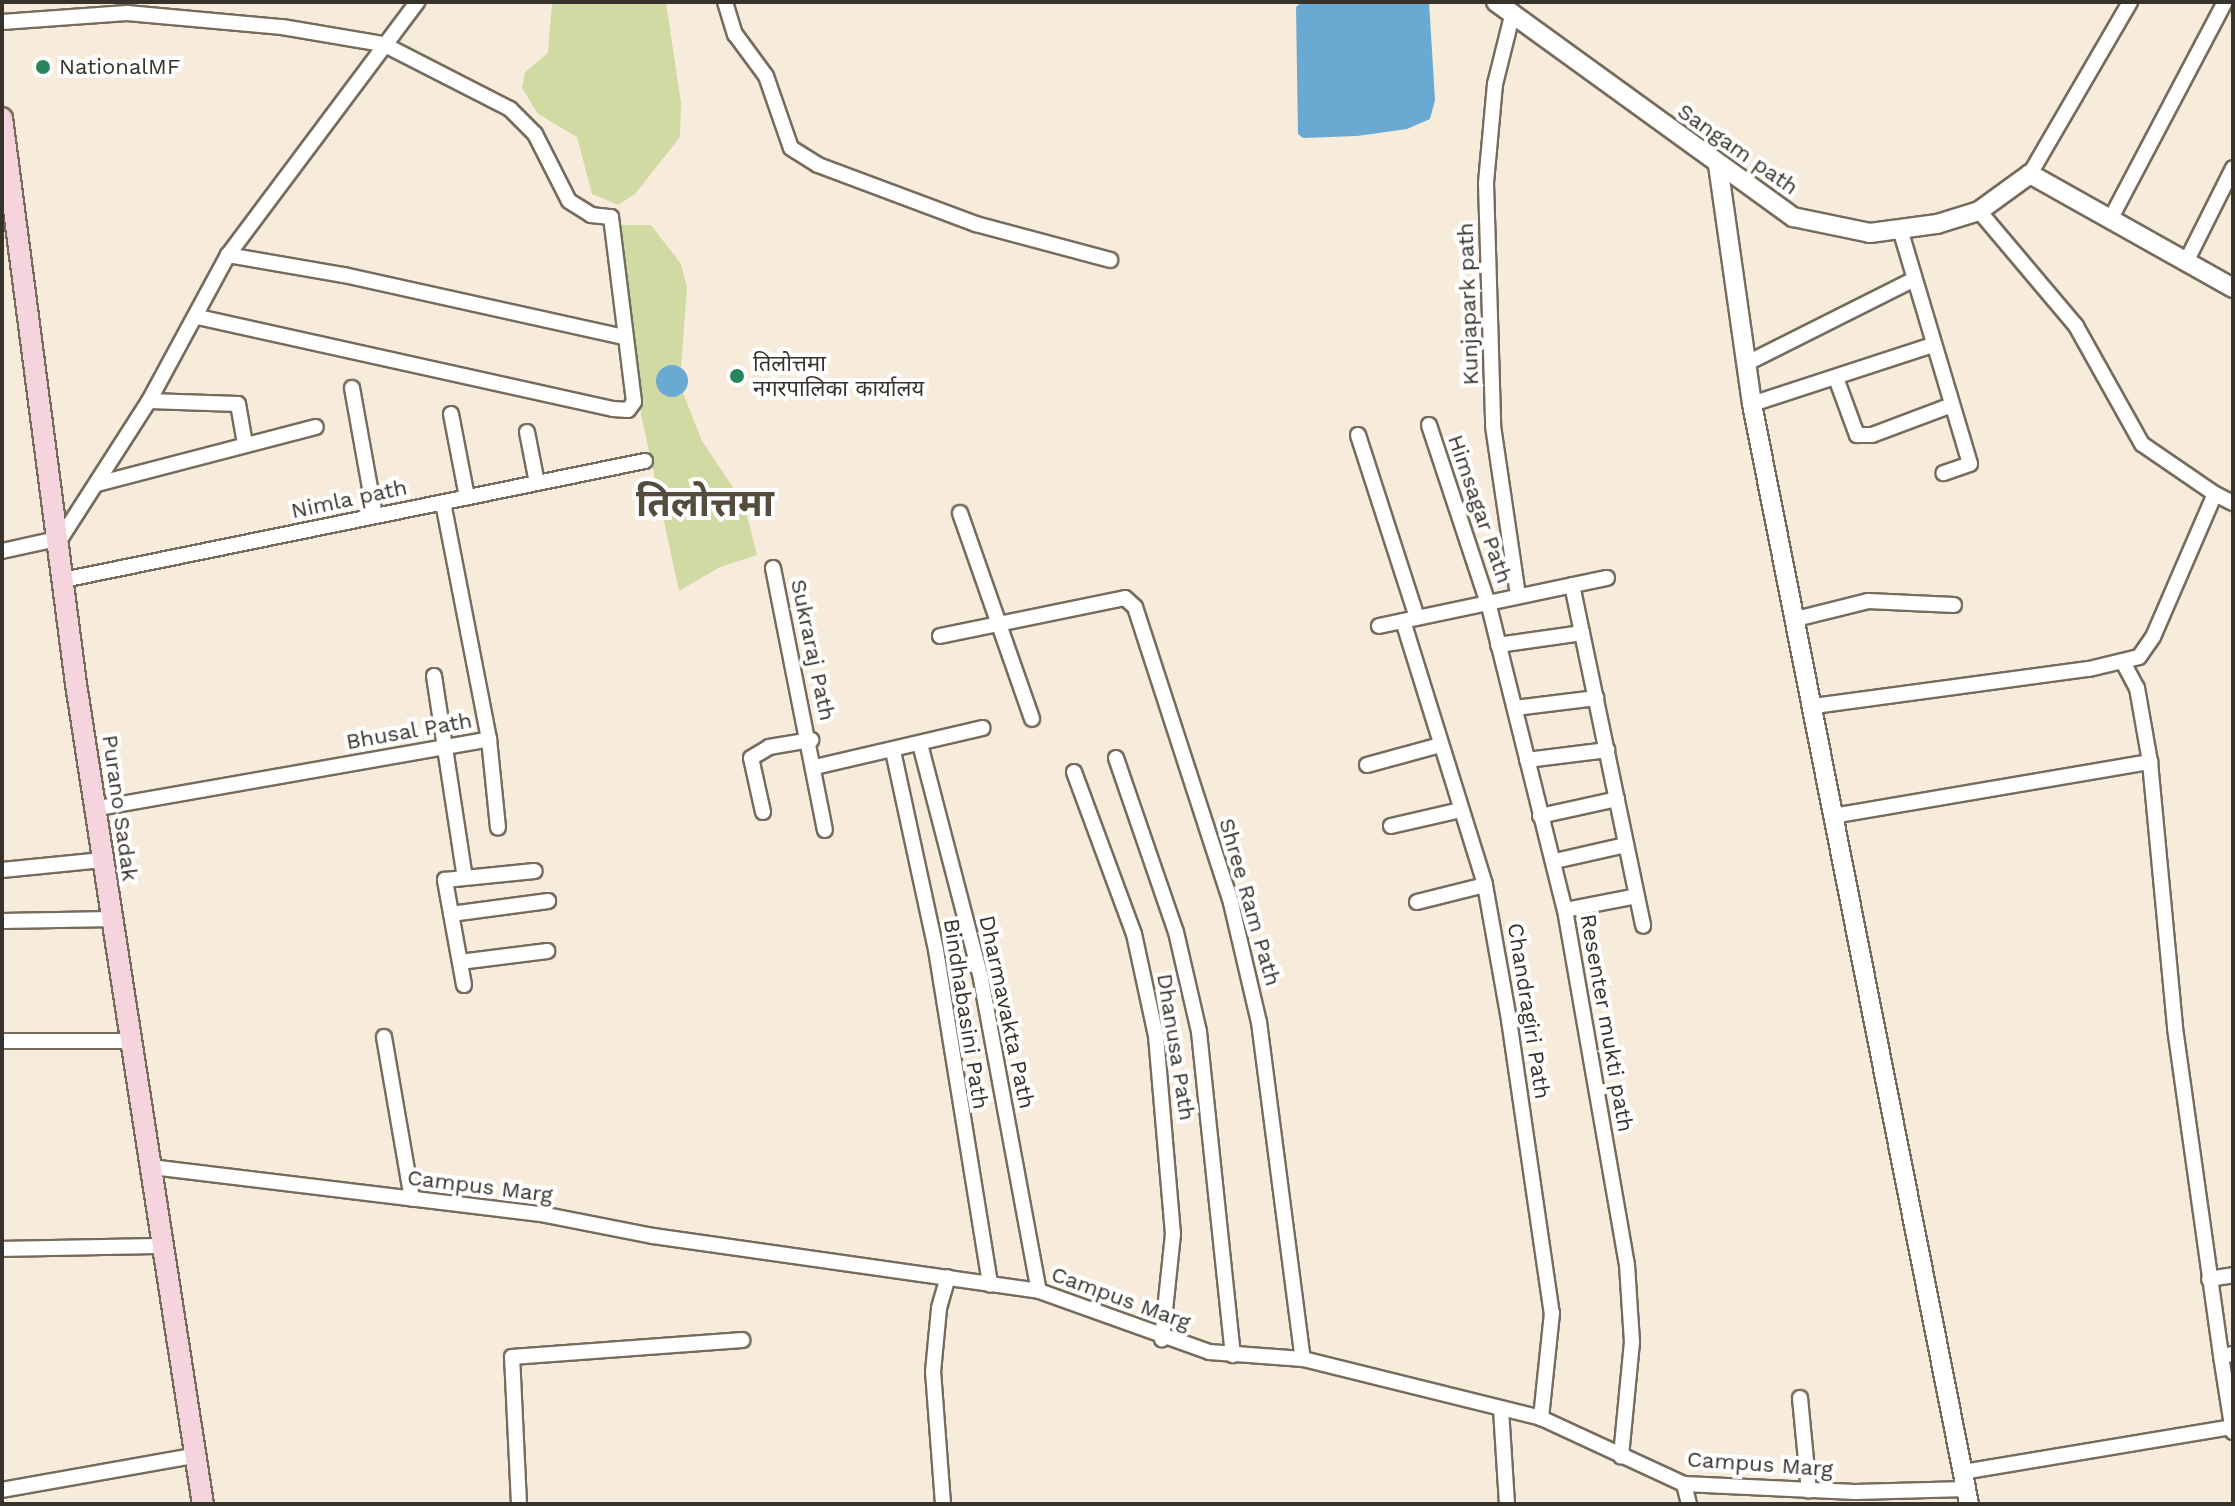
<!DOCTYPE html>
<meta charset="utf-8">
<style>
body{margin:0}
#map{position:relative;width:2235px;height:1506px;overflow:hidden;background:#f7ecdb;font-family:"Work Sans","Noto Sans Devanagari",sans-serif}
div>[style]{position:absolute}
.green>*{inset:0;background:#d2daa3}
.water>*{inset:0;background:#6aa9d2}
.round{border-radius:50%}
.roads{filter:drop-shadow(2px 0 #766c5d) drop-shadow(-2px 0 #766c5d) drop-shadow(0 2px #766c5d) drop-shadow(0 -2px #766c5d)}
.minor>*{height:14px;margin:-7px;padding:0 7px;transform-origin:7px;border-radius:7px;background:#fff}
.tertiary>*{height:18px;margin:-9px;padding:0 9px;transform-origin:9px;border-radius:9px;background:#fff}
.secondary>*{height:20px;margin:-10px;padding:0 10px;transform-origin:10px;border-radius:10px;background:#f5d4de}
.dots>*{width:22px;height:22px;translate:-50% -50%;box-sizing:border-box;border:4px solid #fff;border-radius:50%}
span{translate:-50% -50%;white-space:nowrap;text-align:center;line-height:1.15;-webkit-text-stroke:8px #fff;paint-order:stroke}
.poi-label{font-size:22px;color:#37332c}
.left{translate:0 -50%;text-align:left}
.street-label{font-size:22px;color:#37332c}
.town-label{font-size:38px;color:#554c3d;font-weight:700}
.frame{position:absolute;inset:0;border:4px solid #37332c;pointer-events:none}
</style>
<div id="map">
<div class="green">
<div style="clip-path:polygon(552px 2px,666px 2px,681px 103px,680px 137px,635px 194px,618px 205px,592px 194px,577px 137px,538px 114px,522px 88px,525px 72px,548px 53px)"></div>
<div style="clip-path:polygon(619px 225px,651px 225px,681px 264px,687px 287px,679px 396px,683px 393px,702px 441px,744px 504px,757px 555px,720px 567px,679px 591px,641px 414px)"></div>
</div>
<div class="water">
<div style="clip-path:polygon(1302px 2px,1429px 2px,1435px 100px,1430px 119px,1407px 129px,1357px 136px,1303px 138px,1298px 134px,1296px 7px)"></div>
<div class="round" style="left:656px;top:365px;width:32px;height:32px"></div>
</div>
<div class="roads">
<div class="minor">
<div style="left:725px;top:2px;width:34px;rotate:73deg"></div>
<div style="left:735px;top:34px;width:52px;rotate:53.6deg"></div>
<div style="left:766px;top:76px;width:76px;rotate:70.9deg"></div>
<div style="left:791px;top:148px;width:32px;rotate:32deg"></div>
<div style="left:818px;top:165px;width:169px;rotate:20.5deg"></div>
<div style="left:976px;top:224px;width:139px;rotate:15deg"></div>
<div style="left:1513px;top:12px;width:74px;rotate:104deg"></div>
<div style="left:1495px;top:84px;width:99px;rotate:95.2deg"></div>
<div style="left:1486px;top:183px;width:243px;rotate:88.3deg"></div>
<div style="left:1493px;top:426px;width:172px;rotate:81.6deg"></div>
<div style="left:2px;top:22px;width:125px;rotate:-4.1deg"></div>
<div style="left:127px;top:13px;width:156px;rotate:5.2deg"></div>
<div style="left:282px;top:27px;width:102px;rotate:9.6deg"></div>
<div style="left:383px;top:44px;width:143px;rotate:27.1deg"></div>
<div style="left:510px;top:109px;width:35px;rotate:45deg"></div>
<div style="left:535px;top:134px;width:75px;rotate:63.1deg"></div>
<div style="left:569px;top:201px;width:26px;rotate:32deg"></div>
<div style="left:591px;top:215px;width:20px;rotate:6deg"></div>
<div style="left:611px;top:217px;width:186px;rotate:82.9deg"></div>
<div style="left:634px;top:402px;width:10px;rotate:127deg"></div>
<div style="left:628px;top:410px;width:15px;rotate:-176deg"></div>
<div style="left:613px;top:409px;width:428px;rotate:-167.5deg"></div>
<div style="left:2030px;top:174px;width:199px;rotate:-59.8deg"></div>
<div style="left:2111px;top:218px;width:244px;rotate:-62.2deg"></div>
<div style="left:1900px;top:229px;width:245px;rotate:73.4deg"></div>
<div style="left:1970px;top:464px;width:28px;rotate:161deg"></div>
<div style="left:228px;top:255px;width:118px;rotate:9.8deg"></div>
<div style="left:344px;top:275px;width:286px;rotate:12.5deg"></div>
<div style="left:2186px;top:262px;width:105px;rotate:-63.4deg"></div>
<div style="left:1747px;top:363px;width:186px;rotate:-26.6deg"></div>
<div style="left:1836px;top:378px;width:61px;rotate:69.8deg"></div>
<div style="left:1857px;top:435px;width:15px"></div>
<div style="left:1872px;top:435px;width:85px;rotate:-20.6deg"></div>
<div style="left:352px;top:388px;width:130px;rotate:79.8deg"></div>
<div style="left:149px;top:401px;width:89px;rotate:1.9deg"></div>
<div style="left:238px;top:404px;width:39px;rotate:80deg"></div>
<div style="left:1752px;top:404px;width:190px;rotate:-18.1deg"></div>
<div style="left:451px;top:414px;width:85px;rotate:79.1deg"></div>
<div style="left:1429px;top:425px;width:191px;rotate:71.7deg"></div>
<div style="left:1489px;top:606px;width:313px;rotate:76deg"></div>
<div style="left:1565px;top:910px;width:360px;rotate:80.1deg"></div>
<div style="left:1627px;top:1265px;width:77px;rotate:86.3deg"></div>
<div style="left:1632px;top:1342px;width:115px;rotate:95.5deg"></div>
<div style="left:527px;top:432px;width:52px;rotate:78.9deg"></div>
<div style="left:1358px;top:435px;width:192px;rotate:72.1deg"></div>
<div style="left:97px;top:484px;width:226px;rotate:-14.6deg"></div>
<div style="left:2215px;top:494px;width:20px;rotate:27deg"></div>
<div style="left:960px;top:513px;width:218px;rotate:70.7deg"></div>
<div style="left:2px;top:551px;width:60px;rotate:-12.4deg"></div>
<div style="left:61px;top:538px;width:163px;rotate:-57.3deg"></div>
<div style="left:149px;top:401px;width:166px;rotate:-61.6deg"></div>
<div style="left:228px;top:255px;width:316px;rotate:-53.2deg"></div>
<div style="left:773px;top:568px;width:267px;rotate:78.8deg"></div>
<div style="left:63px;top:580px;width:594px;rotate:-11.56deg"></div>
<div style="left:1572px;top:585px;width:348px;rotate:78.2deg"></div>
<div style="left:1796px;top:619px;width:74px;rotate:-14deg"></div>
<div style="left:1868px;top:601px;width:86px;rotate:2.7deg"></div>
<div style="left:1403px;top:621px;width:276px;rotate:72.7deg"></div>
<div style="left:1485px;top:885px;width:137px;rotate:79.9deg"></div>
<div style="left:1509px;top:1020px;width:296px;rotate:81.7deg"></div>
<div style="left:1552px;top:1313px;width:106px;rotate:96deg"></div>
<div style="left:1379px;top:626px;width:233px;rotate:-11.9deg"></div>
<div style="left:940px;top:636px;width:189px;rotate:-11.6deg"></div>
<div style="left:1125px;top:598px;width:13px;rotate:42deg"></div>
<div style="left:1135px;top:607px;width:311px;rotate:72deg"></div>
<div style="left:1231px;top:903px;width:122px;rotate:76.8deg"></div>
<div style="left:1259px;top:1022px;width:340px;rotate:82.6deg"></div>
<div style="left:1498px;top:645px;width:85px;rotate:-8.1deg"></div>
<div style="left:2123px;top:662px;width:30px;rotate:62deg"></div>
<div style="left:2137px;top:688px;width:75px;rotate:80deg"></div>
<div style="left:2150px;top:762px;width:267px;rotate:84.6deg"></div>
<div style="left:2175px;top:1028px;width:331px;rotate:82deg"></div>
<div style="left:434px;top:676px;width:204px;rotate:81.3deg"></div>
<div style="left:1814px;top:706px;width:277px;rotate:-7.7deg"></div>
<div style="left:2089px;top:669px;width:51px;rotate:-13.5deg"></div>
<div style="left:2139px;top:657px;width:24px;rotate:-55deg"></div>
<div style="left:2153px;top:637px;width:156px;rotate:-66.6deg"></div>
<div style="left:2215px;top:494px;width:88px;rotate:-145.6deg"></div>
<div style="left:2142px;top:444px;width:135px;rotate:-119.2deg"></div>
<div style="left:2076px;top:326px;width:150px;rotate:-130.1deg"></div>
<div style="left:1515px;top:708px;width:82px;rotate:-7deg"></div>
<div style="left:489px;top:739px;width:89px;rotate:84.2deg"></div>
<div style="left:920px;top:744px;width:243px;rotate:75.4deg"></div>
<div style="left:981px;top:979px;width:317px;rotate:79.5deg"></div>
<div style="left:893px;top:751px;width:204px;rotate:77.8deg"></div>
<div style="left:936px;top:950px;width:339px;rotate:80.8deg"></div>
<div style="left:1116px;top:758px;width:184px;rotate:71deg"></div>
<div style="left:1176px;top:932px;width:103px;rotate:77deg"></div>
<div style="left:1199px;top:1032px;width:325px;rotate:84deg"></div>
<div style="left:1527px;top:760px;width:81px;rotate:-7.1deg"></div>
<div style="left:1367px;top:765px;width:76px;rotate:-15.3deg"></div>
<div style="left:815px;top:767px;width:172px;rotate:-13.1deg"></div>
<div style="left:1074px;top:772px;width:173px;rotate:69.7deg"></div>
<div style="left:1134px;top:934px;width:104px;rotate:77.8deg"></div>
<div style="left:1156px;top:1036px;width:199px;rotate:85.1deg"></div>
<div style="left:1173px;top:1234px;width:106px;rotate:96deg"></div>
<div style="left:99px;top:808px;width:396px;rotate:-10deg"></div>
<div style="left:489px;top:739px;width:241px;rotate:-101deg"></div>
<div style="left:763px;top:812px;width:55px;rotate:-102.5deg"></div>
<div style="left:751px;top:758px;width:21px;rotate:-31deg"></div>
<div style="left:769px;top:747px;width:43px;rotate:-9.5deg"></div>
<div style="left:1540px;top:816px;width:79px;rotate:-12.4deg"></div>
<div style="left:1833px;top:816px;width:322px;rotate:-9.7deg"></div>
<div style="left:1391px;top:826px;width:72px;rotate:-12.9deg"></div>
<div style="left:1555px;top:861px;width:73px;rotate:-12.7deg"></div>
<div style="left:2px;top:870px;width:101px;rotate:-5.7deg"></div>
<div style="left:1417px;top:902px;width:70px;rotate:-14deg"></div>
<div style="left:1565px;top:910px;width:73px;rotate:-11deg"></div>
<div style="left:451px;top:914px;width:98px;rotate:-7.6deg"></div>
<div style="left:2px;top:921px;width:111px;rotate:-1deg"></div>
<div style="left:460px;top:962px;width:88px;rotate:-7.2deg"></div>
<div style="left:464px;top:985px;width:107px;rotate:-100.3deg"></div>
<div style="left:445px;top:880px;width:90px;rotate:-5.7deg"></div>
<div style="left:384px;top:1037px;width:164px;rotate:80.2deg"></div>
<div style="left:2px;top:1041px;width:130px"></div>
<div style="left:151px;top:1167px;width:398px;rotate:6.9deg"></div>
<div style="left:546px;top:1215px;width:109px;rotate:11.1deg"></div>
<div style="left:653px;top:1236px;width:390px;rotate:8.1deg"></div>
<div style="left:1039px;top:1291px;width:181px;rotate:19.7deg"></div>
<div style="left:1209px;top:1352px;width:94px;rotate:4.3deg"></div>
<div style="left:1303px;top:1359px;width:245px;rotate:13.9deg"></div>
<div style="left:1541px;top:1418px;width:157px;rotate:24.8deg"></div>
<div style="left:1684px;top:1484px;width:171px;rotate:2.7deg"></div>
<div style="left:1855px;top:1492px;width:112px;rotate:-1.5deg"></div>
<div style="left:2px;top:1249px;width:161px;rotate:-1.1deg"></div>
<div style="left:2209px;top:1279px;width:24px;rotate:-9deg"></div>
<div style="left:2233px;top:1354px;width:12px;rotate:171deg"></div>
<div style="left:2221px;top:1356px;width:77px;rotate:81deg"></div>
<div style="left:1800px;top:1398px;width:93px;rotate:84.5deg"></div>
<div style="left:1501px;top:1409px;width:95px;rotate:86.4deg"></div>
<div style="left:1963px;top:1472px;width:274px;rotate:-9.5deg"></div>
<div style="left:1684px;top:1484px;width:21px;rotate:76deg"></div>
<div style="left:2px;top:1490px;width:194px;rotate:-10.1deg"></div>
<div style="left:519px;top:1504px;width:147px;rotate:-92.7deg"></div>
<div style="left:512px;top:1357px;width:231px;rotate:-4.2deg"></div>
<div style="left:943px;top:1504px;width:132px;rotate:-94.3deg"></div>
<div style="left:933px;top:1372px;width:64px;rotate:-84.6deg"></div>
<div style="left:939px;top:1308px;width:32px;rotate:-74deg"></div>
</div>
<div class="tertiary">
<div style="left:1496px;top:2px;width:367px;rotate:35.9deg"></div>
<div style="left:1793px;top:217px;width:79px;rotate:11.7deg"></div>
<div style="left:1870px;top:233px;width:68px;rotate:-7.7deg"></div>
<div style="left:1937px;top:224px;width:44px;rotate:-17.2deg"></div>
<div style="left:1979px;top:211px;width:63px;rotate:-36deg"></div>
<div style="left:2030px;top:174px;width:233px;rotate:29.3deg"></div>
<div style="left:1718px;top:165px;width:241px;rotate:81.9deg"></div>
<div style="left:1752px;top:404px;width:1121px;rotate:78.84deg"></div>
</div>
<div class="secondary">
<div style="left:2px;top:118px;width:571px;rotate:82.55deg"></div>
<div style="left:76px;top:684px;width:830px;rotate:81.2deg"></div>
</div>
</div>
<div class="dots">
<div style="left:43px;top:67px;background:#28845b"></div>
<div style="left:737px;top:376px;background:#28845b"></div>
</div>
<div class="poi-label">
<span class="left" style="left:59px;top:67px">NationalMF</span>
<span class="left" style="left:753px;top:376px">तिलोत्तमा<br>नगरपालिका कार्यालय</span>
</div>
<div class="street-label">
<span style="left:1738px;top:149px;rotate:35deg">Sangam path</span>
<span style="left:1468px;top:304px;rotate:-92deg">Kunjapark path</span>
<span style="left:349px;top:499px;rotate:-12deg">Nimla path</span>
<span style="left:1480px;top:509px;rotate:71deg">Himsagar Path</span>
<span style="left:813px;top:650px;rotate:78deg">Sukraraj Path</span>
<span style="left:409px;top:731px;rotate:-10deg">Bhusal Path</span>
<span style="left:120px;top:808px;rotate:82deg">Purano Sadak</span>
<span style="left:1250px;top:902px;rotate:74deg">Shree Ram Path</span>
<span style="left:1529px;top:1011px;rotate:81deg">Chandragiri Path</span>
<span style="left:1007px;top:1012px;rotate:78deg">Dharmavakta Path</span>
<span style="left:966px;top:1014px;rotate:81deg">Bindhabasini Path</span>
<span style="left:1607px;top:1023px;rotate:80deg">Resenter mukti path</span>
<span style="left:1176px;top:1047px;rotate:81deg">Dhanusa Path</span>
<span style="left:480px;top:1186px;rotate:7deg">Campus Marg</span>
<span style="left:1121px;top:1298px;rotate:20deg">Campus Marg</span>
<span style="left:1760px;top:1464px;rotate:4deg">Campus Marg</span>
</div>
<div class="town-label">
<span style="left:705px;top:504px">तिलोत्तमा</span>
</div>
<div class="frame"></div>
</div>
